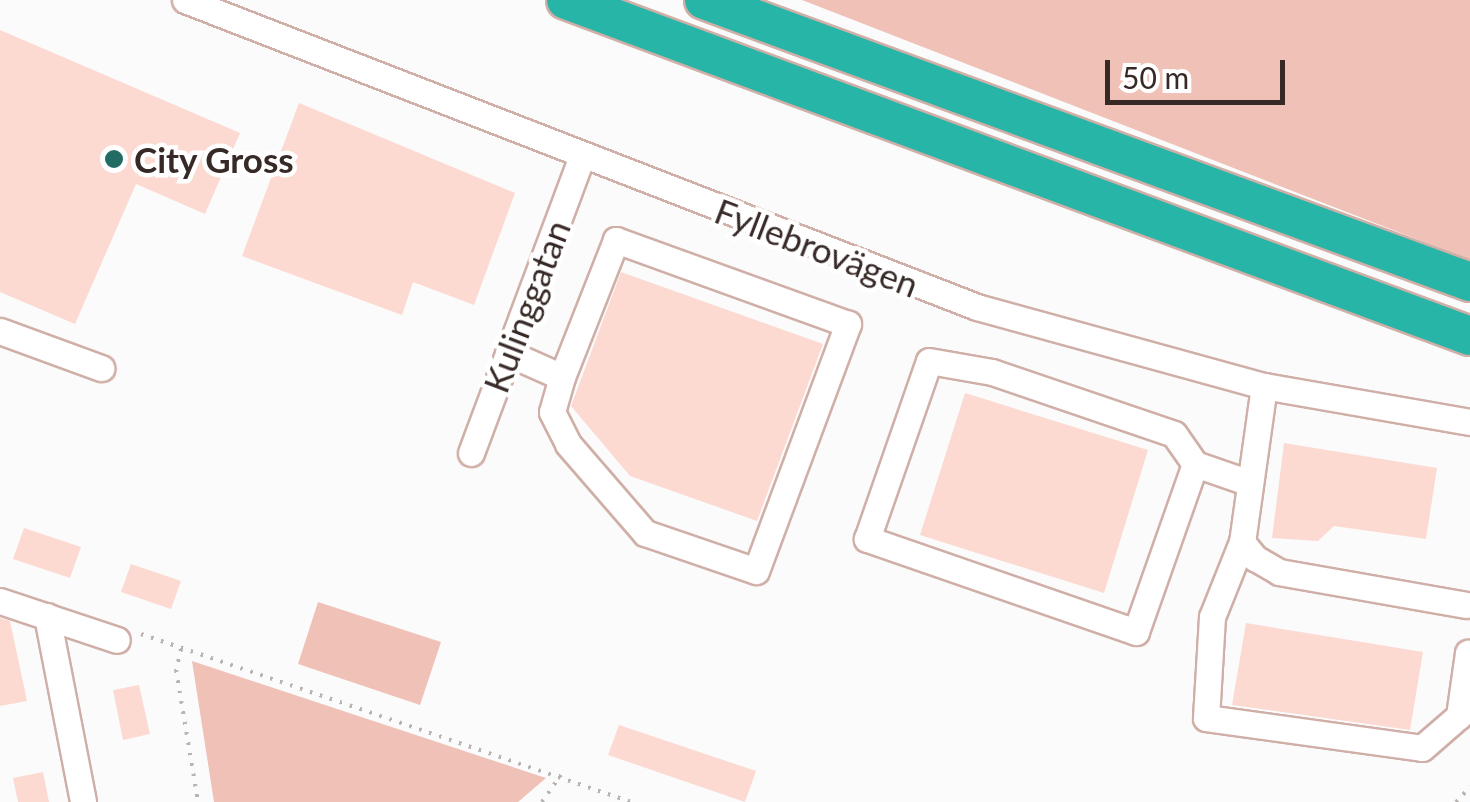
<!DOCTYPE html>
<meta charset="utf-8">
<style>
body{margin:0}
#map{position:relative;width:1470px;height:802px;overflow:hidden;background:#fbfbfb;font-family:Lato,sans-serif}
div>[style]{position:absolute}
.green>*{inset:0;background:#f0c2b7}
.building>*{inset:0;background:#fcdad2}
.path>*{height:4px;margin-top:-2px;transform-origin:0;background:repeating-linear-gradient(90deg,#b8b4b2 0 2.5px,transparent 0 10.5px)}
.roads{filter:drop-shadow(2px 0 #cfafa7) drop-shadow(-2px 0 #cfafa7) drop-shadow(0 2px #cfafa7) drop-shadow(0 -2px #cfafa7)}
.minor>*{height:25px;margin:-12.5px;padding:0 12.5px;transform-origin:12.5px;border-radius:12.5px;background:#fff}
.highway>*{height:38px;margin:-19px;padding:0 19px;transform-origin:19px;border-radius:19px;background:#27b5a7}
.dots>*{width:28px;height:28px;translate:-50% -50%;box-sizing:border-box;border:5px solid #fff;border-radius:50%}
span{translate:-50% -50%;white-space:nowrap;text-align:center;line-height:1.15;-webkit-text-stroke:9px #fff;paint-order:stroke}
.poi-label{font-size:35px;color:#362926;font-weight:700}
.left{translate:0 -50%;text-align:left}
.street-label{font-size:35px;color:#362926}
.scale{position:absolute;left:1105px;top:60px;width:180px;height:45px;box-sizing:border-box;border:5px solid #362926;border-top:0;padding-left:12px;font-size:30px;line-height:35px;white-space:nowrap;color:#362926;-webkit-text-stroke:8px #fff;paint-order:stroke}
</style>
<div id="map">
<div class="green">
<div style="clip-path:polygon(802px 0,1470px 0,1470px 260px)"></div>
<div style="clip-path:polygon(318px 602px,441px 642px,420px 705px,298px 664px)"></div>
<div style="clip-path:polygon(192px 661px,546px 778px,518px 802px,214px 802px)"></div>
</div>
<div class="building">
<div style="clip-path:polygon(0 30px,240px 133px,205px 214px,136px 184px,75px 324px,0 292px)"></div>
<div style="clip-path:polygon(299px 103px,515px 193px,474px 305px,413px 282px,402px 315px,242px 256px)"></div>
<div style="clip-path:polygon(621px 272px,823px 344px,757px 521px,630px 476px,571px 406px)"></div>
<div style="clip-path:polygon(965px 393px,1148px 450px,1104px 593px,920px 535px)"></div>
<div style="clip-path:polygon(1284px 443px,1437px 468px,1426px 539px,1334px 526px,1318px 541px,1272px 538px)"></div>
<div style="clip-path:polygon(24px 528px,81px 547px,70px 578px,13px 559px)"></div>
<div style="clip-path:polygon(131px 564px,181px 581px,171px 609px,121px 592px)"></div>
<div style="clip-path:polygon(0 618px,10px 621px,27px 701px,0 706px)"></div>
<div style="clip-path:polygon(1246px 623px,1423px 652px,1410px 730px,1232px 705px)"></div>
<div style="clip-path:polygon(139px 685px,150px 734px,123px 740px,113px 690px)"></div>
<div style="clip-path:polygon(619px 725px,756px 771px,745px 802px,608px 755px)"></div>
<div style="clip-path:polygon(43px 772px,49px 802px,18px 802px,13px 778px)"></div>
</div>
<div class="path">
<div style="left:141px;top:634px;width:518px;rotate:18.92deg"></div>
<div style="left:181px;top:649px;width:22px;rotate:103deg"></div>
<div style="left:176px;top:670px;width:134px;rotate:80.5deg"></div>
<div style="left:542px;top:802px;width:33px;rotate:-55deg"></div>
<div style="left:1456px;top:802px;width:21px;rotate:-47deg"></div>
</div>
<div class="roads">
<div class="minor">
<div style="left:185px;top:0;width:849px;rotate:21.19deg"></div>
<div style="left:977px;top:307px;width:298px;rotate:15.4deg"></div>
<div style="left:1264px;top:386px;width:209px;rotate:9.9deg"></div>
<div style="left:0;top:331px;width:108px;rotate:20.1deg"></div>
<div style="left:508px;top:353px;width:59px;rotate:24deg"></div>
<div style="left:562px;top:377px;width:36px;rotate:106deg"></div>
<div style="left:552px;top:412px;width:36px;rotate:63deg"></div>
<div style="left:568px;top:444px;width:118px;rotate:49.1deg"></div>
<div style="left:645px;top:533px;width:117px;rotate:18.9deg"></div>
<div style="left:756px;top:571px;width:264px;rotate:-69.6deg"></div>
<div style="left:848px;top:324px;width:247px;rotate:-160.1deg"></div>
<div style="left:616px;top:240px;width:147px;rotate:111.5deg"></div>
<div style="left:1264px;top:386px;width:158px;rotate:98deg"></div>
<div style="left:1242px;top:542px;width:21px;rotate:51deg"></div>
<div style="left:1255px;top:558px;width:28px;rotate:30deg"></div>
<div style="left:1279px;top:572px;width:190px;rotate:10deg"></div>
<div style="left:471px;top:453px;width:314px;rotate:-69.5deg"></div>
<div style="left:1195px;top:464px;width:178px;rotate:109.4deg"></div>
<div style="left:1136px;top:632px;width:285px;rotate:-160.9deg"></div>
<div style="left:867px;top:539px;width:188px;rotate:-70.8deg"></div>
<div style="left:929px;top:361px;width:64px;rotate:9.9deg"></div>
<div style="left:992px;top:372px;width:192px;rotate:18.8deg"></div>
<div style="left:1174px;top:434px;width:37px;rotate:55deg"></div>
<div style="left:1195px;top:464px;width:58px;rotate:19.1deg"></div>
<div style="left:1242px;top:542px;width:81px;rotate:111.8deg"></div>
<div style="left:1212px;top:617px;width:101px;rotate:93.4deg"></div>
<div style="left:1206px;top:718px;width:218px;rotate:7.9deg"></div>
<div style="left:1422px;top:748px;width:49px;rotate:-40.9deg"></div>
<div style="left:1459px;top:716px;width:64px;rotate:-81.9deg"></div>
<div style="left:0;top:601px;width:123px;rotate:18.4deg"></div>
<div style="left:47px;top:616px;width:189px;rotate:79deg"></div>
</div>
<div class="highway">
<div style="left:566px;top:0;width:964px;rotate:20.39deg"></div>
<div style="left:704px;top:0;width:816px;rotate:20.21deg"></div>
</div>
</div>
<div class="dots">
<div style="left:114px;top:159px;background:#226c64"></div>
</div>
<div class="poi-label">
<span class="left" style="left:134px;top:159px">City Gross</span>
</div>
<div class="street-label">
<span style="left:817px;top:247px;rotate:21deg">Fyllebrovägen</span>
<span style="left:526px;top:306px;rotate:-69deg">Kulinggatan</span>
</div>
<div class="scale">50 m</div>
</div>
